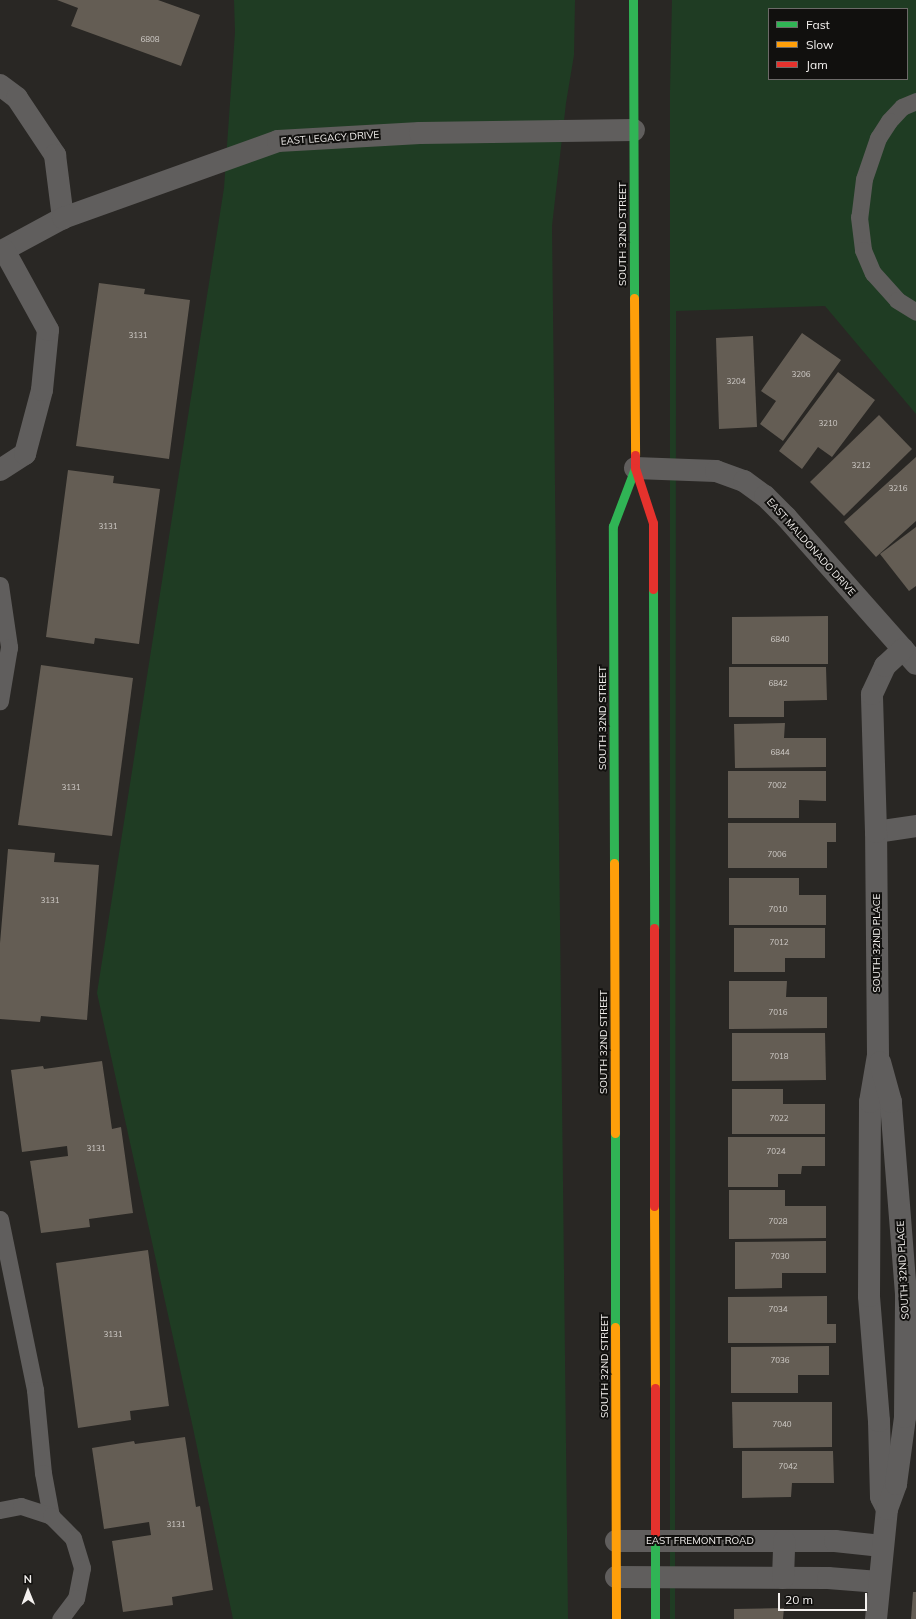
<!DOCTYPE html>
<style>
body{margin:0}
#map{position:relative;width:916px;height:1619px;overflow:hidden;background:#292724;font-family:Mulish,sans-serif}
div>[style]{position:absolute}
.green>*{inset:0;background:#1f3c23}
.building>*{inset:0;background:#645d54}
.lane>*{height:17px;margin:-8.5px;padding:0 8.5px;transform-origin:8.5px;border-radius:8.5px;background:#605e5d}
.street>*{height:22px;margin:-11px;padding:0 11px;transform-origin:11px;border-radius:11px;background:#605e5d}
.fast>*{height:9px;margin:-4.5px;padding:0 4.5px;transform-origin:4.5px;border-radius:4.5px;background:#30b455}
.slow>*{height:9px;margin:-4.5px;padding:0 4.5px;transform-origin:4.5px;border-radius:4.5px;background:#ff9f0a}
.jam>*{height:9px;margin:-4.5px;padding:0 4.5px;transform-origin:4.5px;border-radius:4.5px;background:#e5322d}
span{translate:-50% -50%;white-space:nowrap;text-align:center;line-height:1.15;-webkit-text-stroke:4px #11100e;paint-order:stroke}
.number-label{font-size:8px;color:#d0ccc8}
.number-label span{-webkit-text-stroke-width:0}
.street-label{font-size:10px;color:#f4f1ef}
.legend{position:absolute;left:768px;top:8px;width:140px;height:72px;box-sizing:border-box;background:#11100e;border:1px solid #6c6a68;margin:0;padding:5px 7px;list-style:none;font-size:12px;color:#f4f1ef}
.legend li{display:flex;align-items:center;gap:8px;height:20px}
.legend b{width:20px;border:1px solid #6c6a68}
.north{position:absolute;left:8px;top:1571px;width:40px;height:40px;-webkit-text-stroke:3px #11100e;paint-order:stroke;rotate:359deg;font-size:11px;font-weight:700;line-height:16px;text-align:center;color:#f4f1ef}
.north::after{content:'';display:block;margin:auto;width:14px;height:18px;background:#f4f1ef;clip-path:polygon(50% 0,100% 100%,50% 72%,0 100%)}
.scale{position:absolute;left:778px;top:1593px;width:89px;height:18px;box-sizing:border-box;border:2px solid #f4f1ef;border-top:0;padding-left:5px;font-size:12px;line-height:14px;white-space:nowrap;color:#f4f1ef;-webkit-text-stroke:3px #11100e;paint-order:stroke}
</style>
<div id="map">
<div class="green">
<div style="clip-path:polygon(234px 0,575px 0,574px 55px,566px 103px,552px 226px,568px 1619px,233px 1619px,193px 1428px,97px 993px,224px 188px,235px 32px)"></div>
<div style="clip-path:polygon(evenodd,672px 0,916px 0,916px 414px,825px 306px,676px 311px,675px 1619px,670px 1619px,670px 91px,672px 0,769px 9px,907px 9px,907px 79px,769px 79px,769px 9px)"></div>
</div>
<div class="building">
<div style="clip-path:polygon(57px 0,158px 0,200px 15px,181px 66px,71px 26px,78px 8px)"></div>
<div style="clip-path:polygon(99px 283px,145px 289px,144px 294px,190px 300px,169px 459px,76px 446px)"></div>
<div style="clip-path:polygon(802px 333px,841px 360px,783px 441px,760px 424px,776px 401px,761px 391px)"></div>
<div style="clip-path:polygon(753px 336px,757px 427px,719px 429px,716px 338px)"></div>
<div style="clip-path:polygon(838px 372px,875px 400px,832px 457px,818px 447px,802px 469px,779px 451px)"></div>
<div style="clip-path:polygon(879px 415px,912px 449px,844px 516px,810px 482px)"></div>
<div style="clip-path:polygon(916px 457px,916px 521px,876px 557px,844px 522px)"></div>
<div style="clip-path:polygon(68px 470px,114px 476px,113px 483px,160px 489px,139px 644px,95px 638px,94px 644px,46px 637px)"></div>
<div style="clip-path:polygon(916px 527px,916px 586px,909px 591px,880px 554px)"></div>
<div style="clip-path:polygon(828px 616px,828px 664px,732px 664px,732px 617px)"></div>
<div style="clip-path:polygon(41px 665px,133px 678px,112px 836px,18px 825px)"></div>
<div style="clip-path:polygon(729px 667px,826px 667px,827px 700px,784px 701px,784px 717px,729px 717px)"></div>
<div style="clip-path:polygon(785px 723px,784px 738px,826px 738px,826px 767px,735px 768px,734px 724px)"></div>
<div style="clip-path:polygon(728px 771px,826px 771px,826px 801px,799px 800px,799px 818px,728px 818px)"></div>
<div style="clip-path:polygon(728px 823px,836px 823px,836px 842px,827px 842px,827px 868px,728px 868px)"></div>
<div style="clip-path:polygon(8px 849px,55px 853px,54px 862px,99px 865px,87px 1020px,41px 1016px,40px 1022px,0 1019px,0 943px)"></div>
<div style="clip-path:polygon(729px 878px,799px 878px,799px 895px,826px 895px,826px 925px,729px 925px)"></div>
<div style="clip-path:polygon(734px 928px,825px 928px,825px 958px,785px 958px,785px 972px,734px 972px)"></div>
<div style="clip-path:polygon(729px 981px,787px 981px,786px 997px,827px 997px,827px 1028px,729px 1029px)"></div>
<div style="clip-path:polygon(732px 1033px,825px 1033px,826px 1080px,732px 1081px)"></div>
<div style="clip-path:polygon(102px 1061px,112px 1129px,121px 1127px,133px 1213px,89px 1219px,90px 1227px,41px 1233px,30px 1161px,68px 1156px,67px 1146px,22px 1152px,11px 1070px,43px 1066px,44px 1069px)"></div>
<div style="clip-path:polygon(732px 1089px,783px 1089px,783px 1104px,825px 1104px,825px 1134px,732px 1134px)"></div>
<div style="clip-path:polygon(728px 1137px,825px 1137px,825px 1166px,802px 1166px,801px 1174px,778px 1174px,778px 1187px,728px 1187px)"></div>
<div style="clip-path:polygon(729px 1190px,785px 1190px,785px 1206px,826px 1206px,826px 1238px,729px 1239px)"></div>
<div style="clip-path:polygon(826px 1241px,826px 1273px,782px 1273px,782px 1288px,735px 1289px,735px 1242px)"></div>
<div style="clip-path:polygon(148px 1250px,169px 1406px,130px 1411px,131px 1420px,78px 1428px,56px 1263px)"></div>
<div style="clip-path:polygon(827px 1296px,827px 1324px,836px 1324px,836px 1343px,728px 1343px,728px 1297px)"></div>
<div style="clip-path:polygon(829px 1346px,829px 1375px,798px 1375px,798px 1393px,731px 1393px,731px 1347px)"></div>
<div style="clip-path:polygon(732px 1402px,832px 1402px,832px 1447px,733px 1448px)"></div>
<div style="clip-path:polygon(185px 1437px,196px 1507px,200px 1506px,213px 1590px,172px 1597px,173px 1605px,123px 1612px,112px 1541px,151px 1535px,149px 1522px,104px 1529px,92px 1448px,134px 1441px,135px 1444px)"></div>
<div style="clip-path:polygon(742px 1451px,833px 1451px,834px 1483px,792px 1483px,791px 1497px,742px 1498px)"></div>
<div style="clip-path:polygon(913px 1592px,916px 1592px,916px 1619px,911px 1619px)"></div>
<div style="clip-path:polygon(784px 1608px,783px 1619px,734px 1619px,734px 1609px)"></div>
</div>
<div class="lane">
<div style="left:916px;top:101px;width:15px;rotate:157deg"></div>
<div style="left:902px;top:107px;width:19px;rotate:133deg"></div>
<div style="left:889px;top:121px;width:20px;rotate:123deg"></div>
<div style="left:878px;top:138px;width:43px;rotate:108.9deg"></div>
<div style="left:864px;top:179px;width:38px;rotate:97deg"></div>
<div style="left:859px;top:217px;width:33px;rotate:83deg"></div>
<div style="left:863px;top:250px;width:25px;rotate:67deg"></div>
<div style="left:873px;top:273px;width:36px;rotate:48deg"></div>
<div style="left:897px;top:300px;width:22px;rotate:32deg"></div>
<div style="left:0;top:585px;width:63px;rotate:81.7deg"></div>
<div style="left:9px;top:647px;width:55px;rotate:99.5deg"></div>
<div style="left:0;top:1219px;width:175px;rotate:78.4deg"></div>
<div style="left:35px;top:1390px;width:83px;rotate:84.5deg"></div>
<div style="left:43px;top:1473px;width:44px;rotate:79.5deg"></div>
<div style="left:0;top:1510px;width:21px;rotate:-11deg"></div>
<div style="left:21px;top:1506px;width:32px;rotate:18deg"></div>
<div style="left:51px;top:1516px;width:31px;rotate:45deg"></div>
<div style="left:73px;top:1538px;width:31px;rotate:73deg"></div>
<div style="left:82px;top:1568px;width:31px;rotate:101deg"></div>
<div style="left:76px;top:1598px;width:26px;rotate:127deg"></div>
</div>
<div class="street">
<div style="left:0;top:85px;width:21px;rotate:37deg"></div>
<div style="left:17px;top:98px;width:69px;rotate:56.3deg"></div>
<div style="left:55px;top:155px;width:64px;rotate:82.8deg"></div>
<div style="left:0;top:252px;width:72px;rotate:-28.4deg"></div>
<div style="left:63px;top:218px;width:228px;rotate:-19.7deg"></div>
<div style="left:278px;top:141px;width:142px;rotate:-3.2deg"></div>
<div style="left:420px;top:133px;width:214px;rotate:-0.8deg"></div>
<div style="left:635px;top:468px;width:81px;rotate:2.1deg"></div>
<div style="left:716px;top:471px;width:30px;rotate:20deg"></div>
<div style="left:744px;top:481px;width:26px;rotate:36deg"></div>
<div style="left:765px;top:496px;width:30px;rotate:45deg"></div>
<div style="left:786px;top:517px;width:196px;rotate:48.5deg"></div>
<div style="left:0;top:470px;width:30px;rotate:-33deg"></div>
<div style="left:25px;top:454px;width:66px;rotate:-75.1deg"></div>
<div style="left:42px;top:390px;width:60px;rotate:-84.3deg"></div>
<div style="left:48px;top:330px;width:91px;rotate:-118.8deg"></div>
<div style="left:876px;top:832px;width:40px;rotate:-8.5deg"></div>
<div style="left:887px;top:1509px;width:13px;rotate:-117deg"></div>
<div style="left:881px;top:1497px;width:76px;rotate:-91.5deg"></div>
<div style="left:879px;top:1421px;width:125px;rotate:-94.6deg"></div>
<div style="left:869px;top:1296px;width:194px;rotate:-89.7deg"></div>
<div style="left:870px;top:1102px;width:48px;rotate:-80.3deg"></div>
<div style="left:878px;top:1055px;width:223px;rotate:-90.5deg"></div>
<div style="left:876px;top:832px;width:138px;rotate:-91.7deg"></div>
<div style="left:872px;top:694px;width:31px;rotate:-65deg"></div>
<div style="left:885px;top:666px;width:25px;rotate:-43deg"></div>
<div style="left:616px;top:1541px;width:219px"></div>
<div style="left:835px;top:1541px;width:47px;rotate:6.1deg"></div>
<div style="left:616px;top:1577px;width:212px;rotate:0.3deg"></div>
<div style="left:828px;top:1578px;width:51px;rotate:4.5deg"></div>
<div style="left:783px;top:1578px;width:37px;rotate:-88deg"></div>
<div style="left:876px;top:1619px;width:111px;rotate:-84.3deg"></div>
<div style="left:887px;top:1509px;width:27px;rotate:-70deg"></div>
<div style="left:896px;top:1484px;width:68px;rotate:-82.3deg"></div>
<div style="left:905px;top:1417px;width:123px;rotate:-89.5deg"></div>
<div style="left:906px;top:1294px;width:193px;rotate:-94.5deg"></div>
<div style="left:891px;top:1102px;width:41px;rotate:-105.4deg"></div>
</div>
<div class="fast">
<div style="left:633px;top:0;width:298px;rotate:89.8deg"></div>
<div style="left:653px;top:589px;width:339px;rotate:89.8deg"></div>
<div style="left:614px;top:863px;width:337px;rotate:-90.2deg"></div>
<div style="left:613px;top:526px;width:62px;rotate:-69.2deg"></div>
<div style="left:615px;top:1133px;width:194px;rotate:90deg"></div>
<div style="left:655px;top:1535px;width:84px;rotate:90deg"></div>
</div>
<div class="slow">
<div style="left:634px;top:298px;width:157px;rotate:89.6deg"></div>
<div style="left:614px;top:863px;width:270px;rotate:89.8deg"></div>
<div style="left:654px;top:1206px;width:182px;rotate:89.7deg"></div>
<div style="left:615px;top:1327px;width:292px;rotate:89.8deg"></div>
</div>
<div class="jam">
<div style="left:635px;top:455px;width:13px;rotate:90deg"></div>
<div style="left:635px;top:468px;width:58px;rotate:71.9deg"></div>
<div style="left:653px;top:523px;width:66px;rotate:90deg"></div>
<div style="left:654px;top:928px;width:278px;rotate:90deg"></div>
<div style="left:655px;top:1388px;width:147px;rotate:90deg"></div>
</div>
<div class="number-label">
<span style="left:150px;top:40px">6808</span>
<span style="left:138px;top:336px">3131</span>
<span style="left:801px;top:375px">3206</span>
<span style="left:736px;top:382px">3204</span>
<span style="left:828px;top:424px">3210</span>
<span style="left:861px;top:466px">3212</span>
<span style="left:898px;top:489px">3216</span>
<span style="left:108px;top:527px">3131</span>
<span style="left:780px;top:640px">6840</span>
<span style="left:778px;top:684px">6842</span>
<span style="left:780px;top:753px">6844</span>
<span style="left:777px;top:786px">7002</span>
<span style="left:71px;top:788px">3131</span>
<span style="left:777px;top:855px">7006</span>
<span style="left:50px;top:901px">3131</span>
<span style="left:778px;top:910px">7010</span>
<span style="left:779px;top:943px">7012</span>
<span style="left:778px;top:1013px">7016</span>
<span style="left:779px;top:1057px">7018</span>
<span style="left:779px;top:1119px">7022</span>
<span style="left:96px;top:1149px">3131</span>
<span style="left:776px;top:1152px">7024</span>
<span style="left:778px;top:1222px">7028</span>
<span style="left:780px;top:1257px">7030</span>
<span style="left:778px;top:1310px">7034</span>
<span style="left:113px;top:1335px">3131</span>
<span style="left:780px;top:1361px">7036</span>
<span style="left:782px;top:1425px">7040</span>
<span style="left:788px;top:1467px">7042</span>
<span style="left:176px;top:1525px">3131</span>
</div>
<div class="street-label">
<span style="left:330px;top:138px;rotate:-4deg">EAST LEGACY DRIVE</span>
<span style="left:623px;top:234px;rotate:-90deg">SOUTH 32ND STREET</span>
<span style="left:811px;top:547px;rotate:48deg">EAST MALDONADO DRIVE</span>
<span style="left:603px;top:718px;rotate:-90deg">SOUTH 32ND STREET</span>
<span style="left:877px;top:943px;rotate:-90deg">SOUTH 32ND PLACE</span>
<span style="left:604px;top:1042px;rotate:-90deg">SOUTH 32ND STREET</span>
<span style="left:903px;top:1270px;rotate:-93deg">SOUTH 32ND PLACE</span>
<span style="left:605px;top:1366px;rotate:-90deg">SOUTH 32ND STREET</span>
<span style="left:700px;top:1541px">EAST FREMONT ROAD</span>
</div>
<ul class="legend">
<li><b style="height:5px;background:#30b455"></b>Fast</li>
<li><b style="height:5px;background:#ff9f0a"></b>Slow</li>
<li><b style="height:5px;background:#e5322d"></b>Jam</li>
</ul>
<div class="north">N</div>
<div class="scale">20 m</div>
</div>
